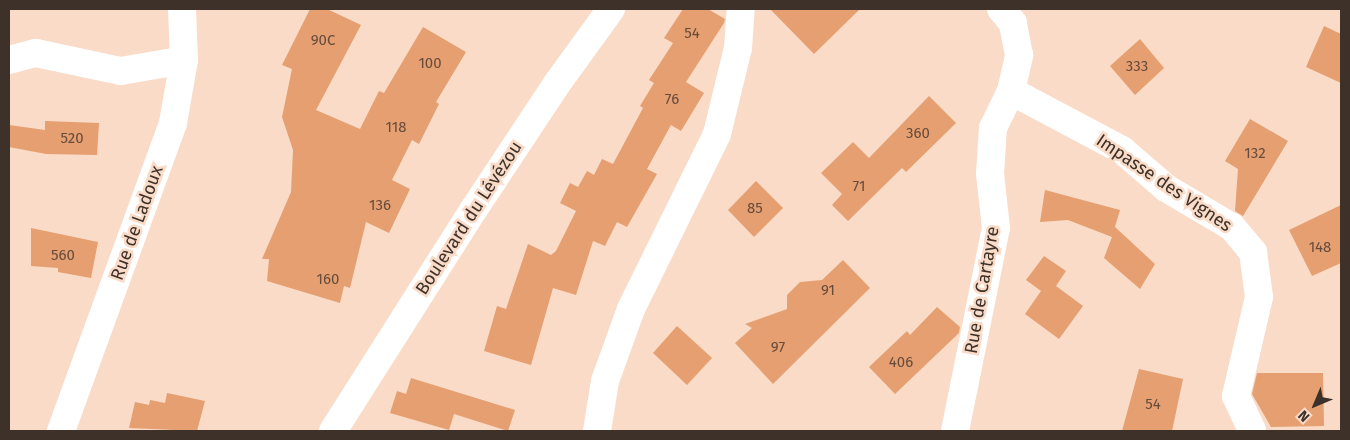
<!DOCTYPE html>
<meta charset="utf-8">
<style>
body{margin:0}
#map{position:relative;width:1350px;height:440px;overflow:hidden;background:#f9dbc7;font-family:"Fira Sans",sans-serif}
div>[style]{position:absolute}
.building>*{inset:0;background:#e59f70}
.minor>*{height:28px;margin:-14px;padding:0 14px;transform-origin:14px;border-radius:14px;background:#fff}
span{translate:-50% -50%;white-space:nowrap;text-align:center;line-height:1.15;-webkit-text-stroke:5px #f9dbc7;paint-order:stroke}
.number-label{font-size:15px;color:#674c3c}
.number-label span{-webkit-text-stroke-width:0}
.street-label{font-size:18px;color:#3d312a}
.frame{position:absolute;inset:0;border:10px solid #3d312a;pointer-events:none}
.north{position:absolute;left:1290px;top:380px;width:50px;height:50px;-webkit-text-stroke:4px #f9dbc7;paint-order:stroke;rotate:225deg;font-size:14px;font-weight:700;line-height:20px;text-align:center;color:#3d312a}
.north::after{content:'';display:block;margin:auto;width:18px;height:22px;background:#3d312a;clip-path:polygon(50% 0,100% 100%,50% 72%,0 100%)}
</style>
<div id="map">
<div class="building">
<div style="clip-path:polygon(310px 9px,327px 9px,361px 25px,316px 110px,360px 129px,379px 91px,384px 93px,423px 27px,466px 52px,436px 102px,439px 104px,419px 144px,412px 140px,392px 180px,410px 189px,389px 233px,366px 222px,350px 288px,344px 286px,340px 303px,267px 281px,269px 259px,262px 259px,291px 192px,293px 150px,282px 117px,292px 69px,282px 65px)"></div>
<div style="clip-path:polygon(683px 9px,708px 9px,725px 19px,724px 23px,686px 82px,704px 93px,681px 131px,671px 125px,647px 169px,657px 174px,627px 227px,617px 222px,605px 246px,593px 241px,576px 295px,553px 288px,531px 365px,484px 351px,497px 306px,506px 309px,528px 244px,551px 255px,556px 251px,576px 211px,560px 203px,570px 183px,578px 187px,587px 171px,594px 175px,602px 159px,613px 164px,643px 108px,640px 106px,654px 83px,649px 80px,673px 43px,664px 38px)"></div>
<div style="clip-path:polygon(770px 9px,860px 9px,814px 54px)"></div>
<div style="clip-path:polygon(1324px 26px,1341px 34px,1341px 83px,1306px 67px)"></div>
<div style="clip-path:polygon(1140px 39px,1164px 68px,1135px 95px,1110px 66px)"></div>
<div style="clip-path:polygon(929px 96px,956px 123px,906px 172px,902px 168px,848px 221px,832px 205px,842px 194px,821px 173px,853px 142px,869px 158px)"></div>
<div style="clip-path:polygon(1250px 119px,1288px 141px,1243px 216px,1235px 211px,1238px 169px,1225px 161px)"></div>
<div style="clip-path:polygon(45px 121px,99px 123px,97px 155px,46px 154px,9px 147px,9px 125px,45px 130px)"></div>
<div style="clip-path:polygon(756px 181px,783px 208px,754px 237px,728px 210px)"></div>
<div style="clip-path:polygon(1045px 190px,1120px 210px,1114px 230px,1115px 227px,1155px 264px,1140px 289px,1104px 258px,1112px 237px,1068px 220px,1040px 222px)"></div>
<div style="clip-path:polygon(1341px 205px,1341px 263px,1312px 276px,1289px 230px)"></div>
<div style="clip-path:polygon(31px 228px,98px 242px,91px 278px,58px 272px,58px 268px,31px 266px)"></div>
<div style="clip-path:polygon(1044px 256px,1066px 271px,1056px 286px,1083px 306px,1059px 339px,1025px 314px,1041px 291px,1026px 280px)"></div>
<div style="clip-path:polygon(843px 260px,870px 288px,773px 384px,735px 343px,752px 328px,745px 324px,787px 309px,787px 295px,800px 282px,822px 280px)"></div>
<div style="clip-path:polygon(937px 307px,960px 327px,959px 333px,895px 394px,869px 367px,907px 331px,910px 335px)"></div>
<div style="clip-path:polygon(677px 326px,712px 358px,687px 385px,653px 353px)"></div>
<div style="clip-path:polygon(1139px 369px,1183px 379px,1172px 431px,1122px 431px)"></div>
<div style="clip-path:polygon(1257px 373px,1323px 373px,1324px 426px,1271px 427px,1252px 394px)"></div>
<div style="clip-path:polygon(411px 378px,515px 410px,508px 431px,454px 414px,449px 430px,390px 413px,397px 391px,406px 394px)"></div>
<div style="clip-path:polygon(167px 393px,205px 401px,197px 431px,129px 428px,135px 402px,149px 405px,150px 400px,165px 403px)"></div>
</div>
<div class="minor">
<div style="left:9px;top:60px;width:28px;rotate:-15deg"></div>
<div style="left:36px;top:53px;width:87px;rotate:12deg"></div>
<div style="left:121px;top:71px;width:64px;rotate:-9.9deg"></div>
<div style="left:1011px;top:91px;width:126px;rotate:28deg"></div>
<div style="left:1122px;top:150px;width:58px;rotate:40.8deg"></div>
<div style="left:1166px;top:188px;width:77px;rotate:30.6deg"></div>
<div style="left:1232px;top:227px;width:33px;rotate:50deg"></div>
<div style="left:1253px;top:252px;width:45px;rotate:82.4deg"></div>
<div style="left:1259px;top:297px;width:102px;rotate:103.1deg"></div>
<div style="left:1236px;top:396px;width:38px;rotate:65deg"></div>
<div style="left:61px;top:431px;width:328px;rotate:-70deg"></div>
<div style="left:173px;top:123px;width:64px;rotate:-80.1deg"></div>
<div style="left:184px;top:60px;width:51px;rotate:-92.2deg"></div>
<div style="left:333px;top:431px;width:263px;rotate:-57.6deg"></div>
<div style="left:474px;top:209px;width:149px;rotate:-56.5deg"></div>
<div style="left:556px;top:85px;width:94px;rotate:-54.1deg"></div>
<div style="left:597px;top:431px;width:51px;rotate:-80.9deg"></div>
<div style="left:605px;top:381px;width:77px;rotate:-70.1deg"></div>
<div style="left:631px;top:309px;width:195px;rotate:-63.8deg"></div>
<div style="left:717px;top:134px;width:89px;rotate:-76.3deg"></div>
<div style="left:738px;top:48px;width:39px;rotate:-86deg"></div>
<div style="left:955px;top:431px;width:207px;rotate:-78.6deg"></div>
<div style="left:996px;top:228px;width:54px;rotate:-96.3deg"></div>
<div style="left:990px;top:174px;width:46px;rotate:-86.3deg"></div>
<div style="left:993px;top:128px;width:41px;rotate:-64.1deg"></div>
<div style="left:1011px;top:91px;width:37px;rotate:-77deg"></div>
<div style="left:1019px;top:55px;width:33px;rotate:-101deg"></div>
<div style="left:1013px;top:23px;width:18px;rotate:-131deg"></div>
</div>
<div class="number-label">
<span style="left:692px;top:34px">54</span>
<span style="left:323px;top:41px">90C</span>
<span style="left:430px;top:64px">100</span>
<span style="left:1137px;top:67px">333</span>
<span style="left:672px;top:100px">76</span>
<span style="left:396px;top:128px">118</span>
<span style="left:918px;top:134px">360</span>
<span style="left:72px;top:139px">520</span>
<span style="left:1255px;top:154px">132</span>
<span style="left:859px;top:187px">71</span>
<span style="left:380px;top:206px">136</span>
<span style="left:755px;top:209px">85</span>
<span style="left:1320px;top:248px">148</span>
<span style="left:63px;top:256px">560</span>
<span style="left:328px;top:280px">160</span>
<span style="left:828px;top:291px">91</span>
<span style="left:778px;top:348px">97</span>
<span style="left:901px;top:363px">406</span>
<span style="left:1153px;top:405px">54</span>
</div>
<div class="street-label">
<span style="left:1164px;top:183px;rotate:34deg">Impasse des Vignes</span>
<span style="left:469px;top:218px;rotate:-57deg">Boulevard du Lévézou</span>
<span style="left:137px;top:223px;rotate:-70deg">Rue de Ladoux</span>
<span style="left:982px;top:290px;rotate:-80deg">Rue de Cartayre</span>
</div>
<div class="frame"></div>
<div class="north">N</div>
</div>
